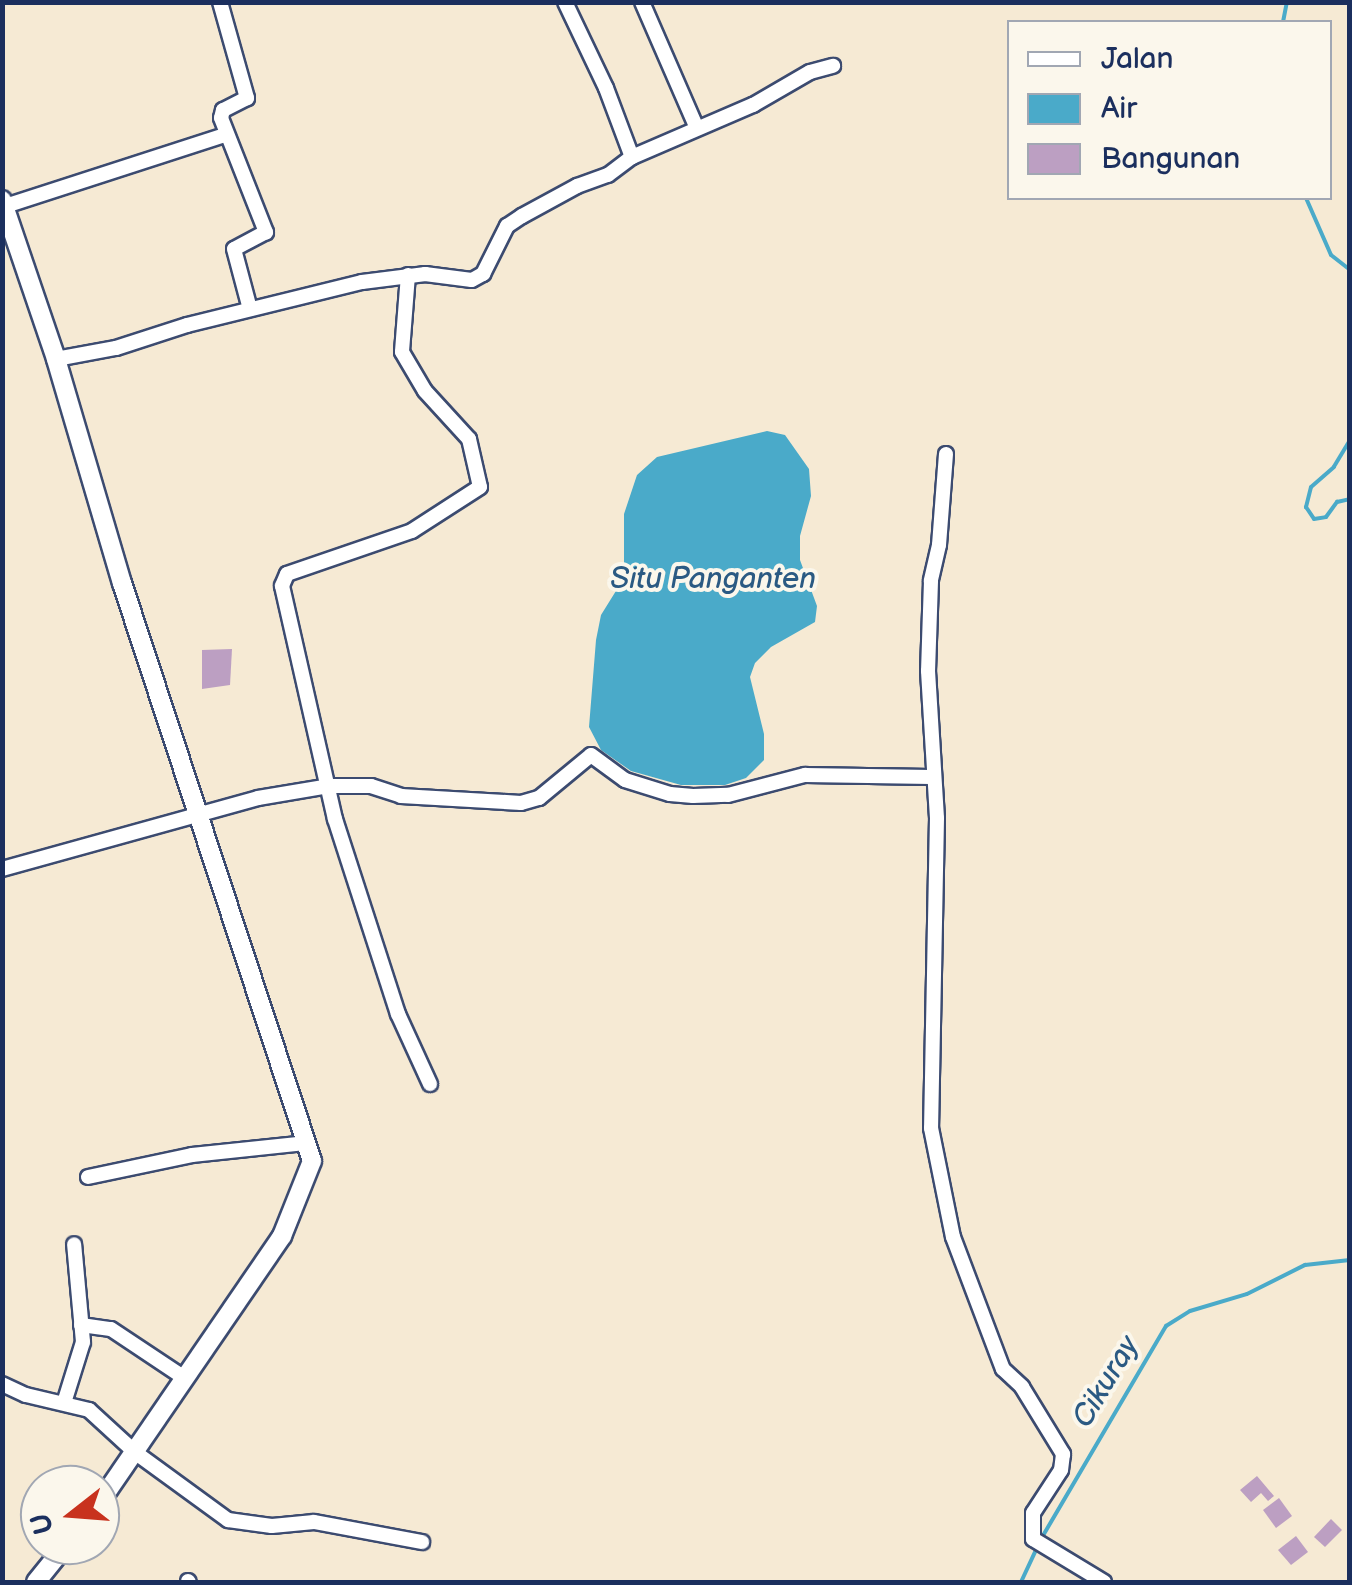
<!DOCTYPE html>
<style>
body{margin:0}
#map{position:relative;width:1352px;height:1585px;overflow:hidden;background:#f6ead4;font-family:"Balsamiq Sans",sans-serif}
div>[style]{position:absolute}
.water>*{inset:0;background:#4aaac9}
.stream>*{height:4px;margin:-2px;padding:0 2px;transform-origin:2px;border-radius:2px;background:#4aaac9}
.building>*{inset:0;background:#bc9fc2}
.roads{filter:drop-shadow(2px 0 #3c4b70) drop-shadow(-2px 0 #3c4b70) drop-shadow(0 2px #3c4b70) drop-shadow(0 -2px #3c4b70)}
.minor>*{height:14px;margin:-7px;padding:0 7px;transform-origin:7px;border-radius:7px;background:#fff}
.tertiary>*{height:18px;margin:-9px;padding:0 9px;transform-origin:9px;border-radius:9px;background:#fff}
span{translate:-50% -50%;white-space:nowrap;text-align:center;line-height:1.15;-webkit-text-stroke:8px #fbf7ec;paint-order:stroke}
.water-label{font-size:30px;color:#2b5a83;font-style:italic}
.frame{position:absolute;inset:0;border:5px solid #1b2f5e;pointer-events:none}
.legend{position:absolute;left:1007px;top:20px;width:325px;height:180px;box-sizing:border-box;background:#fbf7ec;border:2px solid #a1a7b3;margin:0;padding:12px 18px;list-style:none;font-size:30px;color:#1b2f5e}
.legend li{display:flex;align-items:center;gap:20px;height:50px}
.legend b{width:50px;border:2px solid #a1a7b3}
.north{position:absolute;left:20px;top:1465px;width:100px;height:100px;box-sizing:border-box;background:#fbf7ec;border:2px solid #a1a7b3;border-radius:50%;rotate:253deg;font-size:28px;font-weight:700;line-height:40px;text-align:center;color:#1b2f5e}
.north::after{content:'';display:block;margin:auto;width:35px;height:45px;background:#c8321e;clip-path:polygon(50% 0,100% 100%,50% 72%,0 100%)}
</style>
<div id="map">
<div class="water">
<div style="clip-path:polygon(767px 431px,785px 435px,809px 469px,811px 496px,800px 536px,800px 560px,817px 606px,815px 622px,771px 647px,755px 663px,750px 677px,764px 734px,764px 760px,746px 778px,725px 785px,681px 785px,631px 771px,601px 750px,589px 727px,596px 640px,601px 615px,624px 578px,624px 514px,637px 475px,657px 457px)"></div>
</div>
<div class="stream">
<div style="left:1283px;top:22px;width:20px;rotate:-79deg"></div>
<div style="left:1306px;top:198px;width:62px;rotate:66.3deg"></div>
<div style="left:1331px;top:255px;width:24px;rotate:38deg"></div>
<div style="left:1350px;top:440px;width:31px;rotate:121deg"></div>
<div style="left:1334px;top:467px;width:30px;rotate:139deg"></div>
<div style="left:1311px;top:487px;width:21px;rotate:104deg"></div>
<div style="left:1306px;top:507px;width:14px;rotate:56deg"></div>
<div style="left:1314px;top:519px;width:12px;rotate:-9deg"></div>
<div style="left:1326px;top:517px;width:19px;rotate:-54deg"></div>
<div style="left:1337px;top:502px;width:13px;rotate:-13deg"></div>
<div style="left:1041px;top:1539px;width:247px;rotate:-59.6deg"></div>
<div style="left:1166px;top:1326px;width:28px;rotate:-32deg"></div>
<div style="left:1190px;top:1311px;width:59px;rotate:-16.6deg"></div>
<div style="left:1247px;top:1294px;width:65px;rotate:-26.6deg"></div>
<div style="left:1305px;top:1265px;width:45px;rotate:-6.3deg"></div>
<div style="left:1021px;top:1582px;width:38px;rotate:-65deg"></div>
</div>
<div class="building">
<div style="clip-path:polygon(232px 649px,230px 685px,202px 689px,202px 650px)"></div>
<div style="clip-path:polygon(1257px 1476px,1274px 1496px,1268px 1501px,1261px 1493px,1251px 1502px,1240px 1490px)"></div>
<div style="clip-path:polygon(1279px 1498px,1292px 1516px,1276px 1528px,1263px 1510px)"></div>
<div style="clip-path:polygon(1331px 1519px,1342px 1530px,1325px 1547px,1314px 1537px)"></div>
<div style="clip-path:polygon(1296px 1536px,1308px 1552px,1291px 1565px,1278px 1550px)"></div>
</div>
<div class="roads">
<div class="minor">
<div style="left:220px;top:2px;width:100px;rotate:74.3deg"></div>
<div style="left:247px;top:98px;width:27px;rotate:153deg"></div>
<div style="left:223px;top:110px;width:8px;rotate:104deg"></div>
<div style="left:221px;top:118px;width:123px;rotate:68.5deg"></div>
<div style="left:266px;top:232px;width:36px;rotate:152deg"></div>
<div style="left:234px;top:249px;width:62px;rotate:75.1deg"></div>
<div style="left:565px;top:2px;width:95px;rotate:64.5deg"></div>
<div style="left:606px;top:88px;width:74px;rotate:69.4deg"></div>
<div style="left:642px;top:2px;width:135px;rotate:66.5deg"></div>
<div style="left:2px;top:207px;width:234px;rotate:-17.9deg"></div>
<div style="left:408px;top:275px;width:77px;rotate:94.5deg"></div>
<div style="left:402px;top:352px;width:45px;rotate:59.5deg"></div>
<div style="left:425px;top:391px;width:65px;rotate:47.5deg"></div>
<div style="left:469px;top:439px;width:49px;rotate:77.1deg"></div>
<div style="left:480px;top:487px;width:81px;rotate:147.1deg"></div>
<div style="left:412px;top:531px;width:132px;rotate:161deg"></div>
<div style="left:287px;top:574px;width:13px;rotate:113deg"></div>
<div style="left:282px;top:586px;width:239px;rotate:77.2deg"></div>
<div style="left:335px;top:819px;width:205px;rotate:72.1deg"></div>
<div style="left:398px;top:1014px;width:77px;rotate:65.4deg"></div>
<div style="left:56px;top:359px;width:61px;rotate:-10.4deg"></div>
<div style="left:116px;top:348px;width:75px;rotate:-17.9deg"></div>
<div style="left:187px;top:325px;width:180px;rotate:-13.8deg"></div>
<div style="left:362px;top:282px;width:64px;rotate:-7.2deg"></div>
<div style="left:425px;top:274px;width:47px;rotate:7.3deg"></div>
<div style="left:472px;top:280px;width:13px;rotate:-29deg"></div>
<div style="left:483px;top:274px;width:54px;rotate:-63.4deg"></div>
<div style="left:507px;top:226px;width:18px;rotate:-34deg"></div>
<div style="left:522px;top:216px;width:63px;rotate:-28.6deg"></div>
<div style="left:577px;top:186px;width:33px;rotate:-20deg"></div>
<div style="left:608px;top:175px;width:30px;rotate:-37deg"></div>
<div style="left:632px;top:157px;width:132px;rotate:-23.3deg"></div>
<div style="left:753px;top:105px;width:66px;rotate:-30.1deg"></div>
<div style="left:810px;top:72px;width:24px;rotate:-15deg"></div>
<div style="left:946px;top:454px;width:91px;rotate:94.4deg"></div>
<div style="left:939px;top:545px;width:37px;rotate:103deg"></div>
<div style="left:931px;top:581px;width:90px;rotate:91.9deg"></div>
<div style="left:928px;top:671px;width:147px;rotate:86.5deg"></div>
<div style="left:937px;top:818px;width:310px;rotate:91.1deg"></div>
<div style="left:931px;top:1128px;width:111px;rotate:78.6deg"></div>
<div style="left:953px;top:1237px;width:141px;rotate:69.3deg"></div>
<div style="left:1003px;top:1369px;width:26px;rotate:43deg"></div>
<div style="left:1022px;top:1387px;width:79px;rotate:58.5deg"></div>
<div style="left:1063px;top:1454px;width:16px;rotate:97deg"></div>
<div style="left:1061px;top:1470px;width:51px;rotate:123.1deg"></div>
<div style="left:1033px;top:1513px;width:26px;rotate:90deg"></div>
<div style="left:1033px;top:1539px;width:83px;rotate:31.2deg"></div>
<div style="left:2px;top:869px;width:266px;rotate:-15.5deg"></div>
<div style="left:258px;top:798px;width:73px;rotate:-9.5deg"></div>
<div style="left:330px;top:786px;width:41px"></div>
<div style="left:371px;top:786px;width:32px;rotate:18deg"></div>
<div style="left:401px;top:796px;width:120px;rotate:3.3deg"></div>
<div style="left:521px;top:803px;width:19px;rotate:-16deg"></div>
<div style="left:539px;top:798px;width:67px;rotate:-39.6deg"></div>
<div style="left:591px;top:755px;width:42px;rotate:36.3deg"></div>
<div style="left:625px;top:780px;width:47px;rotate:17.3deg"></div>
<div style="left:670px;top:794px;width:23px;rotate:5deg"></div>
<div style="left:693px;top:796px;width:35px;rotate:-2deg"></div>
<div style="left:728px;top:795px;width:80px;rotate:-14.6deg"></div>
<div style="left:805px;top:775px;width:126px;rotate:0.9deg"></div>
<div style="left:88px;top:1177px;width:106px;rotate:-11.9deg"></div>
<div style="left:192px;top:1155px;width:116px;rotate:-6deg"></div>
<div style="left:81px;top:1325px;width:30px;rotate:8deg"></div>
<div style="left:111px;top:1329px;width:90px;rotate:33.7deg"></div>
<div style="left:2px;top:1384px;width:26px;rotate:25deg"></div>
<div style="left:26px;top:1395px;width:65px;rotate:13.4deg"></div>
<div style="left:89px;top:1410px;width:64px;rotate:42.5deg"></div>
<div style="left:136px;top:1453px;width:114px;rotate:36.1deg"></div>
<div style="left:228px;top:1520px;width:44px;rotate:7.8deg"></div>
<div style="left:272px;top:1526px;width:42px;rotate:-5.4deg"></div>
<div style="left:314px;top:1522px;width:110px;rotate:10.5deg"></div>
<div style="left:64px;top:1403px;width:64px;rotate:-72.7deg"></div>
<div style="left:83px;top:1342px;width:98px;rotate:-95.2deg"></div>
<div style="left:188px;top:1581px;width:1px;rotate:45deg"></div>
</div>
<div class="tertiary">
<div style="left:2px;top:200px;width:168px;rotate:71.2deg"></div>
<div style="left:56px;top:359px;width:234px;rotate:73.6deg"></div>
<div style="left:122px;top:583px;width:608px;rotate:71.8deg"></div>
<div style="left:312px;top:1161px;width:81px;rotate:111.8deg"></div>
<div style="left:282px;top:1236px;width:322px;rotate:124.4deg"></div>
<div style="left:36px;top:1582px;width:48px;rotate:-51deg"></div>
</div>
</div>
<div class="water-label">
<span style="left:713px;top:579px">Situ Panganten</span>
<span style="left:1106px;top:1382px;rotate:-59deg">Cikuray</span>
</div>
<div class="frame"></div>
<ul class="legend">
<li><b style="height:12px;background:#fff"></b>Jalan</li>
<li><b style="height:28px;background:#4aaac9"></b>Air</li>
<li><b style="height:28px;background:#bc9fc2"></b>Bangunan</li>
</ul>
<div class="north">U</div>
</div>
